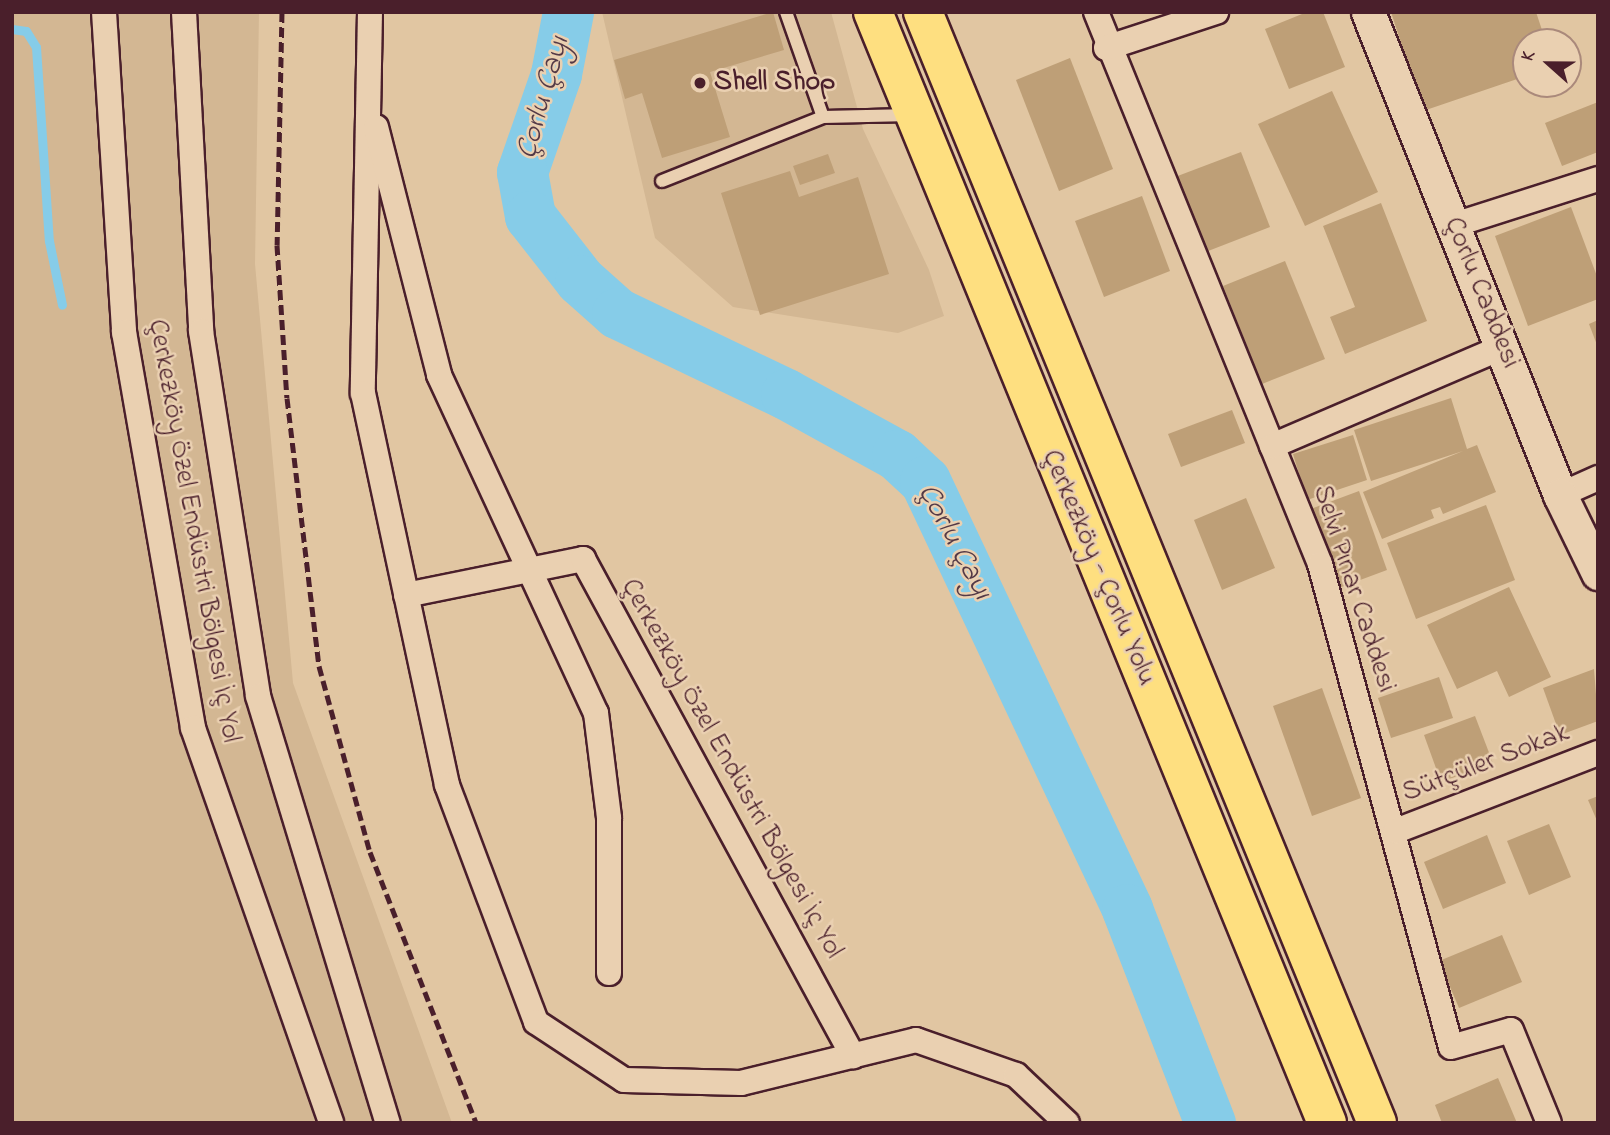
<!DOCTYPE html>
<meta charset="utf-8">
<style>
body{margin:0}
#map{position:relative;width:1610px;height:1135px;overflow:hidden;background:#e1c6a2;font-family:"Indie Flower",sans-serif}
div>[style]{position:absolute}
.built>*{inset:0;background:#d3b793}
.stream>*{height:9px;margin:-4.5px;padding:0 4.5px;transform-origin:4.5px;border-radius:4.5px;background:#86cce8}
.river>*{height:51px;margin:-25.5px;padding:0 25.5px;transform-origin:25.5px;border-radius:25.5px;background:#86cce8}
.building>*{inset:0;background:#be9f77}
.roads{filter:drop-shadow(2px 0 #4a1f2b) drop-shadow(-2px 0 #4a1f2b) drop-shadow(0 2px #4a1f2b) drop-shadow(0 -2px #4a1f2b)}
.service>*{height:12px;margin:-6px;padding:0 6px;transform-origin:6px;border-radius:6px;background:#ead0b1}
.minor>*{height:24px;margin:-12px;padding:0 12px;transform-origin:12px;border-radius:12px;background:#ead0b1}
.secondary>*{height:33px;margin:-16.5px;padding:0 16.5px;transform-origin:16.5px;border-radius:16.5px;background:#ead0b1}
.primary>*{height:38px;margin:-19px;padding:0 19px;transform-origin:19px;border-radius:19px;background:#fedf80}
.rail>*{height:5px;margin-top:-2.5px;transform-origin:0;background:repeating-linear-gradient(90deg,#4a1f2b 0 10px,transparent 0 15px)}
.dots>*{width:19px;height:19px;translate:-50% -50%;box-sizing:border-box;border:4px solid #ead0b1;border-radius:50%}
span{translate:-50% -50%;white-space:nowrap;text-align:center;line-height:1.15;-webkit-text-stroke:5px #ead0b1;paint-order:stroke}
.poi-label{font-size:28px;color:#4a1f2b;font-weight:700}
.left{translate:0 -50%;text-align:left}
.street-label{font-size:28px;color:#4a1f2b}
.water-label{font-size:30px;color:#533947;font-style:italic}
.frame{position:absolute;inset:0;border:14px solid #4a1f2b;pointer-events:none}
.north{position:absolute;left:1512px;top:28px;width:70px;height:70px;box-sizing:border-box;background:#ead0b1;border:2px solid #aa897b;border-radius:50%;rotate:291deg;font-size:19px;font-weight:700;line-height:28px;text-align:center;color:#4a1f2b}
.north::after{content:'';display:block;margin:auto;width:24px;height:32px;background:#4a1f2b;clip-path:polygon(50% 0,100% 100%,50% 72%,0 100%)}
</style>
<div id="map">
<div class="built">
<div style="clip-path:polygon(12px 12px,259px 12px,255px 264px,293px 683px,452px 1123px,12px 1123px)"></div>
<div style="clip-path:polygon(602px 12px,831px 12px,863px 129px,929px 270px,944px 316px,898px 333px,733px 307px,655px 238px)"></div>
</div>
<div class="stream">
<div style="left:12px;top:29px;width:14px;rotate:8deg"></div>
<div style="left:26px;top:31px;width:19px;rotate:58deg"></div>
<div style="left:36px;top:47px;width:194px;rotate:86.2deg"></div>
<div style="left:49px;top:241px;width:65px;rotate:78.5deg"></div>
</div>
<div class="river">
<div style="left:568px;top:12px;width:63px;rotate:101deg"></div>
<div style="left:556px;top:74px;width:104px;rotate:109.1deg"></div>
<div style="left:522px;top:172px;width:45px;rotate:79.7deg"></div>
<div style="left:530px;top:216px;width:81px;rotate:52deg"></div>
<div style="left:580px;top:280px;width:50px;rotate:41.7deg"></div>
<div style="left:617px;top:313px;width:187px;rotate:25.6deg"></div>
<div style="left:786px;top:394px;width:127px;rotate:28.8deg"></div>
<div style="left:897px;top:455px;width:38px;rotate:43deg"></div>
<div style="left:925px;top:481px;width:473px;rotate:64.7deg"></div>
<div style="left:1127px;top:909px;width:230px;rotate:68.8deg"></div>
</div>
<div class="building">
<div style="clip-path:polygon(773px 12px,784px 50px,710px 72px,730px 137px,662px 158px,642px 93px,625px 99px,614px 60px)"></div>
<div style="clip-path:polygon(1307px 12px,1323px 12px,1345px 67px,1289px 89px,1265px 29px)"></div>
<div style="clip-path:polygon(1391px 12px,1536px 12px,1546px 42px,1526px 42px,1526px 76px,1423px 111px)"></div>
<div style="clip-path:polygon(1070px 58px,1113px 169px,1059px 191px,1016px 80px)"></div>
<div style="clip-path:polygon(1332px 91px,1378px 192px,1305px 226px,1258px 124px)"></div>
<div style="clip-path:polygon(1598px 102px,1598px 152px,1562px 166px,1545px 123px)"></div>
<div style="clip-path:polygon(1241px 152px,1270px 227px,1203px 253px,1175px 177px)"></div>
<div style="clip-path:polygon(828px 154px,835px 173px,800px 185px,793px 166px)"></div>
<div style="clip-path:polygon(790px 171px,799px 197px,858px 177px,889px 274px,760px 315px,721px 193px)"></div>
<div style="clip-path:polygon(1142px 196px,1170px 271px,1104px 297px,1075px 221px)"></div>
<div style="clip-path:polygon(1381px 203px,1427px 321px,1345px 354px,1330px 317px,1355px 307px,1323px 226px)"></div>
<div style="clip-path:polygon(1571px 207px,1598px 279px,1598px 299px,1528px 326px,1495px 236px)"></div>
<div style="clip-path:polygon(1285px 261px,1325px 359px,1262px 384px,1223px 286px)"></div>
<div style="clip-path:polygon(1598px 320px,1598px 345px,1597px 345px,1589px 324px)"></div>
<div style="clip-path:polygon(1451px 398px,1467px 449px,1477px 445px,1496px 492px,1443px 514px,1440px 507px,1431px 510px,1434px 518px,1382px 539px,1363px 492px,1463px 451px,1371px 481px,1354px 430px)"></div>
<div style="clip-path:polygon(1232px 410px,1245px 443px,1181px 467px,1168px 434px)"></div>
<div style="clip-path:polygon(1353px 435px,1367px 480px,1307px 500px,1293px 454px)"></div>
<div style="clip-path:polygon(1359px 491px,1387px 570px,1336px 589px,1308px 510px)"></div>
<div style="clip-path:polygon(1246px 498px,1275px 568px,1222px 590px,1194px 520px)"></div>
<div style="clip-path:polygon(1486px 505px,1515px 580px,1416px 619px,1387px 543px)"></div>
<div style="clip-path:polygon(1509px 587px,1551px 677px,1509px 697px,1497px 671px,1457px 689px,1427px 625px)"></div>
<div style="clip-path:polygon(1594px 669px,1598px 721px,1560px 735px,1543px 688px)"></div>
<div style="clip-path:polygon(1439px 677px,1453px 718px,1391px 738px,1378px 698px)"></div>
<div style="clip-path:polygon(1322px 688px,1361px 798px,1312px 816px,1273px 706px)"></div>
<div style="clip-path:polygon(1475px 716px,1493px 763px,1441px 782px,1424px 735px)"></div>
<div style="clip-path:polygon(1598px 796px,1598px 823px,1588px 800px)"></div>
<div style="clip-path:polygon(1549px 824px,1571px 877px,1529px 895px,1507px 841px)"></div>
<div style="clip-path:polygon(1487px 835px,1506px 883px,1443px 909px,1424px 862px)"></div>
<div style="clip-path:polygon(1502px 935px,1522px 982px,1459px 1008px,1439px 961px)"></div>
<div style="clip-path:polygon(1498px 1078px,1517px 1123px,1442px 1123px,1435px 1105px)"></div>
</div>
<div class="roads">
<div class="service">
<div style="left:786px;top:12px;width:111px;rotate:70.6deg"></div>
<div style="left:823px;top:117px;width:88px;rotate:-1.3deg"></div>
<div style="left:662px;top:181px;width:173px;rotate:-21.7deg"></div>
</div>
<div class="minor">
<div style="left:104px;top:12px;width:321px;rotate:86.4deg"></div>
<div style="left:124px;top:332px;width:402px;rotate:80.1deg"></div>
<div style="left:193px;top:728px;width:418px;rotate:70.7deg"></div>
<div style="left:184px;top:12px;width:319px;rotate:86.9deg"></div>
<div style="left:201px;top:331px;width:369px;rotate:81.1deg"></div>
<div style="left:258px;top:696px;width:446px;rotate:73.1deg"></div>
<div style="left:370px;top:12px;width:381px;rotate:91.1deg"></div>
<div style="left:363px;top:393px;width:401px;rotate:77.9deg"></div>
<div style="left:447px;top:785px;width:253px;rotate:69.4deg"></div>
<div style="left:536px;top:1022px;width:105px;rotate:33.4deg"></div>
<div style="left:624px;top:1080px;width:117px;rotate:1.5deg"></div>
<div style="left:741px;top:1083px;width:180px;rotate:-13.8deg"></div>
<div style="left:916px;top:1040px;width:106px;rotate:19.3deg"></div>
<div style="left:1016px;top:1075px;width:70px;rotate:43.3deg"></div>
<div style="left:1096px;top:12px;width:596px;rotate:67.91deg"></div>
<div style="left:1320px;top:564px;width:500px;rotate:74.83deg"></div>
<div style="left:1451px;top:1047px;width:62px;rotate:-15.8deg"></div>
<div style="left:1511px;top:1030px;width:100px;rotate:67.8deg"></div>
<div style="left:1106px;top:48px;width:116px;rotate:-18.1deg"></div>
<div style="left:376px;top:127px;width:256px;rotate:75.7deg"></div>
<div style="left:439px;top:375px;width:373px;rotate:65.1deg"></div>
<div style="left:596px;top:713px;width:106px;rotate:82.9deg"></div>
<div style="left:609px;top:818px;width:155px;rotate:90deg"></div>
<div style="left:1454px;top:225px;width:151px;rotate:-17.7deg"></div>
<div style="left:1272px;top:446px;width:251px;rotate:-23.2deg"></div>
<div style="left:1560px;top:495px;width:42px;rotate:-24.1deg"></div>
<div style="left:406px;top:595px;width:181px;rotate:-11.5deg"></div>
<div style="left:583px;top:559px;width:566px;rotate:61.49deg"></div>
<div style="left:1396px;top:831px;width:217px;rotate:-21.1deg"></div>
</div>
<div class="secondary">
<div style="left:1368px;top:12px;width:520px;rotate:68.32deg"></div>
<div style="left:1560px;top:495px;width:87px;rotate:64deg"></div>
</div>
<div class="primary">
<div style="left:873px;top:12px;width:1200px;rotate:67.77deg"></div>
<div style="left:923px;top:12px;width:1200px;rotate:67.77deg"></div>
</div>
</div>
<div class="rail">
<div style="left:282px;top:12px;width:233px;rotate:91.2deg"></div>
<div style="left:277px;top:245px;width:153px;rotate:86.3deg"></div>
<div style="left:287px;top:398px;width:270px;rotate:83.2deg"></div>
<div style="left:319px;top:666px;width:193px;rotate:74.7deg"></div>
<div style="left:370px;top:852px;width:291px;rotate:68.6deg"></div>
</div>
<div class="dots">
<div style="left:700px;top:83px;background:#4a1f2b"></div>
</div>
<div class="poi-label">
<span class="left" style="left:714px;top:83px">Shell Shop</span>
</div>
<div class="street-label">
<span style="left:1481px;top:293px;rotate:68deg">Çorlu Caddesi</span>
<span style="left:193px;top:531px;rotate:80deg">Çerkezköy Özel Endüstri Bölgesi İç Yol</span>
<span style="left:1098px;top:568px;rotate:67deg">Çerkezköy - Çorlu Yolu</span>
<span style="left:1353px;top:589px;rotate:72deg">Selvi Pınar Caddesi</span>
<span style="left:1486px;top:764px;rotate:-21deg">Sütçüler Sokak</span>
<span style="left:731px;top:769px;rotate:61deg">Çerkezköy Özel Endüstri Bölgesi İç Yol</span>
</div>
<div class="water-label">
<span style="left:544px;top:98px;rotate:-74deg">Çorlu Çayı</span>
<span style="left:954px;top:542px;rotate:62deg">Çorlu Çayı</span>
</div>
<div class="frame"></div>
<div class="north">K</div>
</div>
